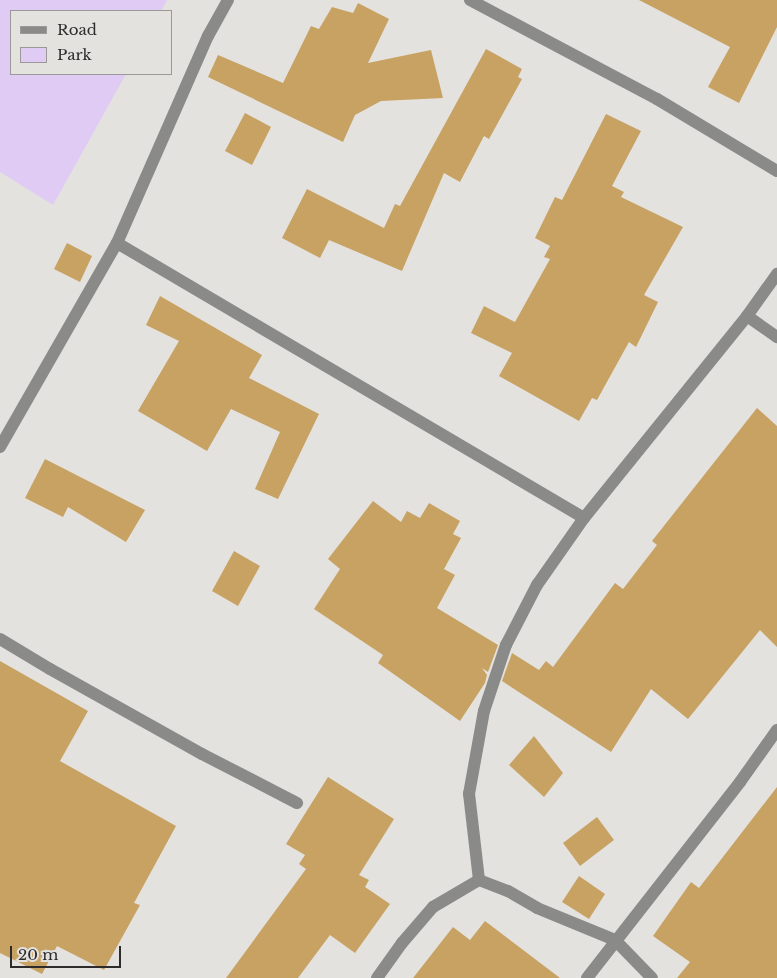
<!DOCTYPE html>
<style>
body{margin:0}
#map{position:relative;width:777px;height:978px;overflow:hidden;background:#e3e2df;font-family:"Libre Baskerville",serif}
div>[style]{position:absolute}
.green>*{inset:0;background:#dfcbf3}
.building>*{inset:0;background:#c8a262}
.minor>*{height:12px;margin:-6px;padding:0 6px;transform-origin:6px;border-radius:6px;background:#8a8a88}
span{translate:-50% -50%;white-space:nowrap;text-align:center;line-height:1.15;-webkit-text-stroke:5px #e3e2df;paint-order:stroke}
.legend{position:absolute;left:10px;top:10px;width:162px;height:65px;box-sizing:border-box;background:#e3e2df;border:1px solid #9a9997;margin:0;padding:6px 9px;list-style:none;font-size:15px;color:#2d2c2b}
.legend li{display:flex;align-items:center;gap:10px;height:25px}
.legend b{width:25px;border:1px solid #9a9997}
.scale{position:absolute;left:10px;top:946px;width:111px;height:22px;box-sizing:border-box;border:2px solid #2d2c2b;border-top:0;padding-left:6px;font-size:15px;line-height:18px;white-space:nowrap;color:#2d2c2b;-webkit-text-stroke:4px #e3e2df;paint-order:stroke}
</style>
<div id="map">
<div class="green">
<div style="clip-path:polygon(0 0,167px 0,161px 11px,11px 11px,11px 74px,126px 74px,53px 205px,0 172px)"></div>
</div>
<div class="building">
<div style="clip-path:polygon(639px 0,777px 0,777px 27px,739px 103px,708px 87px,730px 47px)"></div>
<div style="clip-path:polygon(358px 3px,389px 19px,368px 63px,431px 50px,443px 98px,381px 101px,355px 115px,343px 142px,208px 77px,218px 55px,283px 83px,311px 26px,319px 29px,332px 7px,353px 13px)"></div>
<div style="clip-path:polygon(486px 49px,522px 69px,518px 77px,522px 79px,489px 139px,484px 136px,460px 182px,444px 173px,402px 271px,329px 240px,320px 258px,282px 238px,307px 189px,384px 228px,395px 204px,400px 206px)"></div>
<div style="clip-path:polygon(245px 113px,271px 127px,252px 165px,225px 151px)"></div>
<div style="clip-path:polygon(606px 114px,641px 131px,612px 186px,624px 192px,621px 197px,683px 227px,644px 295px,658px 302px,636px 347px,629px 342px,597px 400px,592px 398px,579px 421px,499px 376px,512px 353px,471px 333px,484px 306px,515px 322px,550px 259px,544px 257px,550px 246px,535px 238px,555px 197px,562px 200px)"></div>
<div style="clip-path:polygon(67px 243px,92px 256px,80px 282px,54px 269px)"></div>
<div style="clip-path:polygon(160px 296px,262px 355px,249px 378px,319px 414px,278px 499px,255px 489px,280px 432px,231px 409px,207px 451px,138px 411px,179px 341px,146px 325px)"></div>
<div style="clip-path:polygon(757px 408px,777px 426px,777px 647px,760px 630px,688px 719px,651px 689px,611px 752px,502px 681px,512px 653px,539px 670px,546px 661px,553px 667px,615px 583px,623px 589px,657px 545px,652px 541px)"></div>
<div style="clip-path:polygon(45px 459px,145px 510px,126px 542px,68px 507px,63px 517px,25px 498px)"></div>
<div style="clip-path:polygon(373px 501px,401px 522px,407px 511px,420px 518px,429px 503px,460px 521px,453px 534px,461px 538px,444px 569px,455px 575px,437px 608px,498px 645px,488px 672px,482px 668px,487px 675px,485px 683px,460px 721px,378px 663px,383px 655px,314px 609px,340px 569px,328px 559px)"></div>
<div style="clip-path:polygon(234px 551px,260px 566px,238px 606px,212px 591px)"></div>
<div style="clip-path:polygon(0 661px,88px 711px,60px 761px,176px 826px,134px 903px,140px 905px,104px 970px,57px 946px,42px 974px,0 953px)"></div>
<div style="clip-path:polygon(534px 736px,563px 773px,544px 797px,509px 765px)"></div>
<div style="clip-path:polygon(328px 777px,394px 819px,359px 875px,369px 880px,365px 887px,390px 904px,355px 953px,330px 935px,298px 978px,226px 978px,306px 869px,299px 864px,305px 855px,286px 844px)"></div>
<div style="clip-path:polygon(777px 787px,777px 978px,677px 978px,690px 962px,653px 936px,691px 882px,699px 888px)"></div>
<div style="clip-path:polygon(597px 817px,614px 840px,580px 866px,563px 843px)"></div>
<div style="clip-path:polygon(579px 876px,605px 894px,589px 919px,562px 902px)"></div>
<div style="clip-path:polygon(485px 921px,560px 978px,413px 978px,453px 927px,470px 940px)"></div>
</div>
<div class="minor">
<div style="left:470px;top:0;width:212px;rotate:27.9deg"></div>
<div style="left:657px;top:99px;width:140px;rotate:31deg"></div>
<div style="left:117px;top:243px;width:542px;rotate:30.49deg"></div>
<div style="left:747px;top:316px;width:37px;rotate:35deg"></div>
<div style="left:0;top:447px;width:235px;rotate:-60.2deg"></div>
<div style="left:117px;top:243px;width:226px;rotate:-66.3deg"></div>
<div style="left:208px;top:36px;width:41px;rotate:-60.9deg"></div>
<div style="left:0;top:639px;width:58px;rotate:31deg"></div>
<div style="left:50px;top:669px;width:174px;rotate:29.2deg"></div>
<div style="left:202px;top:754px;width:107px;rotate:27.3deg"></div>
<div style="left:479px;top:880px;width:87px;rotate:-96.6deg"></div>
<div style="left:469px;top:794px;width:84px;rotate:-79.8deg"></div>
<div style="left:484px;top:711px;width:70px;rotate:-71.6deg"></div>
<div style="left:506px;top:645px;width:68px;rotate:-62.7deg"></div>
<div style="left:537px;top:585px;width:82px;rotate:-55deg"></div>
<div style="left:584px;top:518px;width:260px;rotate:-51.1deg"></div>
<div style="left:747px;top:316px;width:52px;rotate:-54.5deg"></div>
<div style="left:377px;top:978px;width:43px;rotate:-54.5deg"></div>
<div style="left:402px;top:943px;width:48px;rotate:-49.3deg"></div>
<div style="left:433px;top:907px;width:53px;rotate:-30.4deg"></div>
<div style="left:479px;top:880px;width:31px;rotate:21deg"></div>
<div style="left:508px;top:891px;width:34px;rotate:30deg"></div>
<div style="left:537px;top:908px;width:84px;rotate:22.3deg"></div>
<div style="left:615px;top:940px;width:53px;rotate:45.8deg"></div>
<div style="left:587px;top:978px;width:249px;rotate:-52deg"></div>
<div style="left:740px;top:782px;width:64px;rotate:-54.6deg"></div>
</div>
<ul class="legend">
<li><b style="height:6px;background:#8a8a88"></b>Road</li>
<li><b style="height:14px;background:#dfcbf3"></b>Park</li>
</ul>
<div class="scale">20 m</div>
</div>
